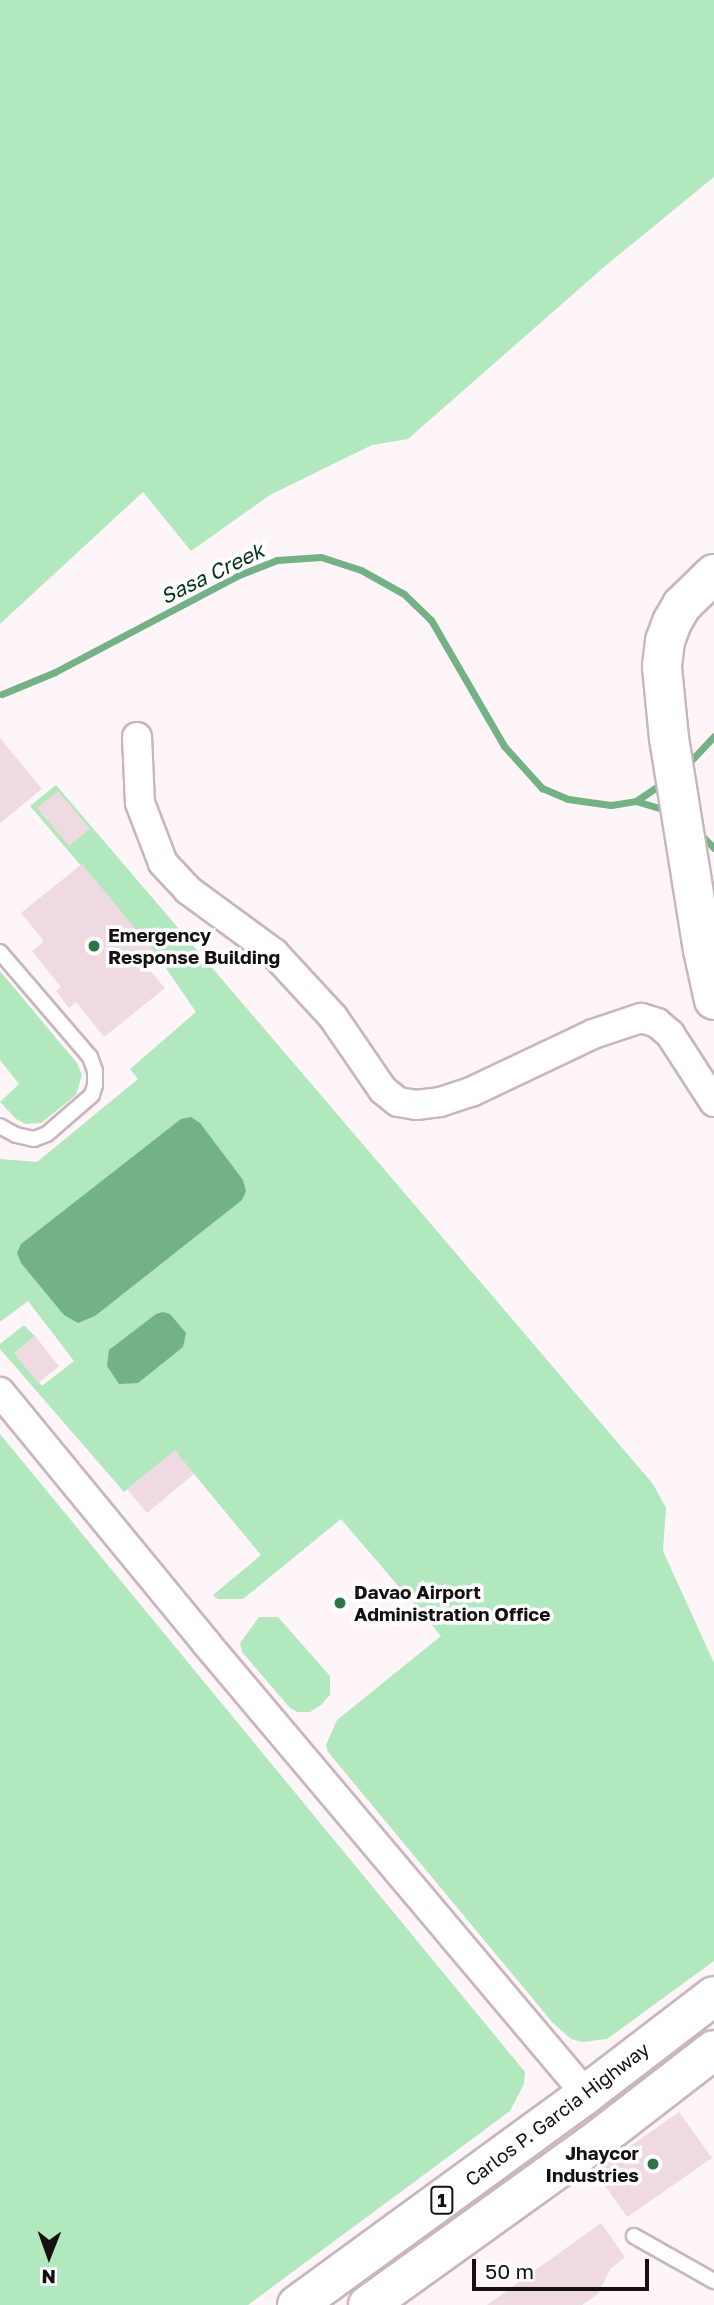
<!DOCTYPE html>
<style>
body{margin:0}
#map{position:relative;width:714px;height:2305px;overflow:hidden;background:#fdf5f8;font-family:"Golos Text",sans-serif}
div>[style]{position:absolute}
.green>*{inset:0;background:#b1e8be}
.water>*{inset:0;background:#73b284}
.stream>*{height:7px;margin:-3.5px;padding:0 3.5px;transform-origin:3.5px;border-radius:3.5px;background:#73b284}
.building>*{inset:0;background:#eedae0}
.roads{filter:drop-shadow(2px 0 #c9b6bc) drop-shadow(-2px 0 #c9b6bc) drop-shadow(0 2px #c9b6bc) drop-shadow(0 -2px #c9b6bc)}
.lane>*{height:14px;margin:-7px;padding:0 7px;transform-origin:7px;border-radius:7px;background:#fff}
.street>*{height:28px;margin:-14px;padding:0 14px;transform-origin:14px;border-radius:14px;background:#fff}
.secondary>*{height:38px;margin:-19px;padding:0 19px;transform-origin:19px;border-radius:19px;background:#fff}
.highway>*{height:38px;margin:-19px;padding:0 19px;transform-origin:19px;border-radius:19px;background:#fff}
.dots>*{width:19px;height:19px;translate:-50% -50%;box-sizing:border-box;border:4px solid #fff;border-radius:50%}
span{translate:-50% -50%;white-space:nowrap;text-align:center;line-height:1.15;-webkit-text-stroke:7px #fff;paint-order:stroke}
.shield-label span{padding:2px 5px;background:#fff;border:2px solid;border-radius:5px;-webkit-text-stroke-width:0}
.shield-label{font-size:18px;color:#161012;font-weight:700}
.poi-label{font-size:19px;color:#161012;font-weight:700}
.left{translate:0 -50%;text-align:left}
.right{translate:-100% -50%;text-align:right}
.street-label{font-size:19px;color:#161012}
.water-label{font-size:21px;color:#043719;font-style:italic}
.north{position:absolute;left:14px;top:2221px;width:70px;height:70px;-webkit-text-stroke:5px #fff;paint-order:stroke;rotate:181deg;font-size:19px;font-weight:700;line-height:28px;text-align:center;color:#161012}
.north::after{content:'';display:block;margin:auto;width:24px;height:32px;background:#161012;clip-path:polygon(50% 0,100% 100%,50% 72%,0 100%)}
.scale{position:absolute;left:472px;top:2259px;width:177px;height:32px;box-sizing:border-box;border:4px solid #161012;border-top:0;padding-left:9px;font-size:21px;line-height:24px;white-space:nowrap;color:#161012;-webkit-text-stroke:5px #fff;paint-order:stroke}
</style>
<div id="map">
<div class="green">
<div style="clip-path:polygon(0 0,714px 0,714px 177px,604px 267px,408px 439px,372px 445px,270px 495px,191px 551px,143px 492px,0 624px)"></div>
<div style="clip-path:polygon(56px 785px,653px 1484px,666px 1508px,663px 1551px,714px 1663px,714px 1961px,607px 2039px,583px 2042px,571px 2039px,553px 2023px,328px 1752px,326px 1745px,337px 1720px,441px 1636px,341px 1519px,243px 1599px,218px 1599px,213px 1595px,261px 1555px,175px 1451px,124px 1492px,0 1349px,0 1344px,24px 1325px,35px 1336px,14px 1353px,42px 1386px,74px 1361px,28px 1301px,0 1322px,0 1159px,37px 1162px,138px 1079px,130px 1069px,196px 1012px,157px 955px,30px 806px)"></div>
<div style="clip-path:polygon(0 971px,77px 1063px,82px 1075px,76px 1095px,41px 1123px,26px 1124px,16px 1119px,0 1102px,19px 1084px,0 1060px)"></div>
<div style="clip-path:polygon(0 1434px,525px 2072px,524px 2084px,510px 2111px,248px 2305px,0 2305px)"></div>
<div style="clip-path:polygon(259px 1617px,278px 1617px,330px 1676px,330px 1695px,321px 1705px,310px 1712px,297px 1712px,290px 1708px,242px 1652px,240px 1643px)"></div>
</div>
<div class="water">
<div style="clip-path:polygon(191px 1117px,200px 1123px,243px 1180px,246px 1191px,242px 1200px,95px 1316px,78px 1323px,64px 1315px,21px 1263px,17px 1253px,21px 1244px,181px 1119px)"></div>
<div style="clip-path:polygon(163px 1312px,170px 1314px,186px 1333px,183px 1347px,138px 1383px,119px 1384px,107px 1366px,109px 1350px,156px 1314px)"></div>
</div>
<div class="stream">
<div style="left:2px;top:694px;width:57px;rotate:-22.5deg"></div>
<div style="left:55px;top:672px;width:208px;rotate:-27.8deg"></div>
<div style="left:239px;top:575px;width:41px;rotate:-21.5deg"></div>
<div style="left:277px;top:560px;width:44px;rotate:-3.9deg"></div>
<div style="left:321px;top:557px;width:42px;rotate:18deg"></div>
<div style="left:361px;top:570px;width:49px;rotate:29.2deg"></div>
<div style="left:404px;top:594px;width:37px;rotate:44deg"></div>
<div style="left:431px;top:620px;width:146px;rotate:59.9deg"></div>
<div style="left:504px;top:746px;width:57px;rotate:47.9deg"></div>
<div style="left:542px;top:788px;width:28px;rotate:23deg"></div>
<div style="left:568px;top:799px;width:43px;rotate:7.9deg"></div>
<div style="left:611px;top:805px;width:25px;rotate:-9deg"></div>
<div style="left:636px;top:801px;width:34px;rotate:-34deg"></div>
<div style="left:685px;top:767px;width:42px;rotate:-46.9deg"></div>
<div style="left:636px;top:801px;width:34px;rotate:17deg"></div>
<div style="left:698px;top:832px;width:23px;rotate:45deg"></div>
</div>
<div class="building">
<div style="clip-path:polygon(0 738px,42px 789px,0 823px)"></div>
<div style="clip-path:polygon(58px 791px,90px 829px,69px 846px,37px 808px)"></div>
<div style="clip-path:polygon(82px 864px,157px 955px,145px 965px,165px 988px,104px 1037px,76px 1002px,69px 1008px,56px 991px,61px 987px,32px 951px,44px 941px,21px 913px)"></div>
<div style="clip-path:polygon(35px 1336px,59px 1366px,38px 1383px,14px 1353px)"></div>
<div style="clip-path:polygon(175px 1450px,194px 1474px,147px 1513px,127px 1489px)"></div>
<div style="clip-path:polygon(679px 2112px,712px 2158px,627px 2217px,595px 2171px)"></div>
<div style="clip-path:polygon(601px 2223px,625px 2257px,610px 2269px,598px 2294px,582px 2305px,487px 2305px)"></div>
</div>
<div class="roads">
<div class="lane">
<div style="left:0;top:952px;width:138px;rotate:49.4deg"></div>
<div style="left:90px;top:1057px;width:15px;rotate:70deg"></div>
<div style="left:95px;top:1071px;width:14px;rotate:90deg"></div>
<div style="left:95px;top:1085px;width:10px;rotate:107deg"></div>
<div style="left:92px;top:1095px;width:60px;rotate:139.1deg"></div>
<div style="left:47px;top:1134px;width:14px;rotate:159deg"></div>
<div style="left:34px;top:1139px;width:18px;rotate:-167deg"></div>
<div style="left:16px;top:1135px;width:18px;rotate:-151deg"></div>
<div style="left:634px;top:2236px;width:92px;rotate:29.4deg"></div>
</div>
<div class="street">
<div style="left:137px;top:737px;width:66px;rotate:87.4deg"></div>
<div style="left:140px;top:803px;width:64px;rotate:69deg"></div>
<div style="left:163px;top:863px;width:37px;rotate:47deg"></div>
<div style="left:188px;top:890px;width:107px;rotate:36.2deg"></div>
<div style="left:274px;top:953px;width:87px;rotate:47.3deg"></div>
<div style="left:333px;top:1017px;width:88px;rotate:55.6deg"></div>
<div style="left:383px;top:1090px;width:19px;rotate:39deg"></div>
<div style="left:398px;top:1102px;width:18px;rotate:9deg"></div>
<div style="left:416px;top:1105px;width:24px;rotate:-7deg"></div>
<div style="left:440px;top:1102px;width:33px;rotate:-18deg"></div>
<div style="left:471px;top:1092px;width:135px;rotate:-25.4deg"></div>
<div style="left:593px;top:1034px;width:51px;rotate:-18.4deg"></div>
<div style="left:641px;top:1018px;width:17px;rotate:17deg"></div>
<div style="left:657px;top:1023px;width:17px;rotate:40deg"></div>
<div style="left:670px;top:1034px;width:81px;rotate:57.1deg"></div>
<div style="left:0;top:1392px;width:325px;rotate:50.6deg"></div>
<div style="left:206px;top:1643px;width:590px;rotate:49.88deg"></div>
</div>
<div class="secondary">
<div style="left:714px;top:574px;width:45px;rotate:135.9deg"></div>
<div style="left:682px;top:605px;width:20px;rotate:120deg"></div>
<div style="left:672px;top:622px;width:20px;rotate:110deg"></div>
<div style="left:665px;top:641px;width:26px;rotate:97deg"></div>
<div style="left:662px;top:667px;width:71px;rotate:84.4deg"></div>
<div style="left:669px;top:738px;width:215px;rotate:80.9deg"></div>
<div style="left:703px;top:950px;width:51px;rotate:77.6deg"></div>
</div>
<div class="highway">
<div style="left:297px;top:2305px;width:358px;rotate:-36.1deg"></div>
<div style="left:586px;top:2094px;width:161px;rotate:-37.4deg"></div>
<div style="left:368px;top:2305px;width:274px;rotate:-35.7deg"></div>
<div style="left:591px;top:2145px;width:155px;rotate:-37.7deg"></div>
</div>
</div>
<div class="dots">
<div style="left:94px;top:946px;background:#2a7644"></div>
<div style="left:340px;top:1603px;background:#2a7644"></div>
<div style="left:653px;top:2164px;background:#2a7644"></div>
</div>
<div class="shield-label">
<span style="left:442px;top:2200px">1</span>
</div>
<div class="poi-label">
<span class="left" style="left:108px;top:946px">Emergency<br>Response Building</span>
<span class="left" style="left:354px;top:1603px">Davao Airport<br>Administration Office</span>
<span class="right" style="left:639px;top:2164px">Jhaycor<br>Industries</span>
</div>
<div class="street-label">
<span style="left:557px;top:2114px;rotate:-37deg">Carlos P. Garcia Highway</span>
</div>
<div class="water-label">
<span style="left:212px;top:573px;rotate:-26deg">Sasa Creek</span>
</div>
<div class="north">N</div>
<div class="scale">50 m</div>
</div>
